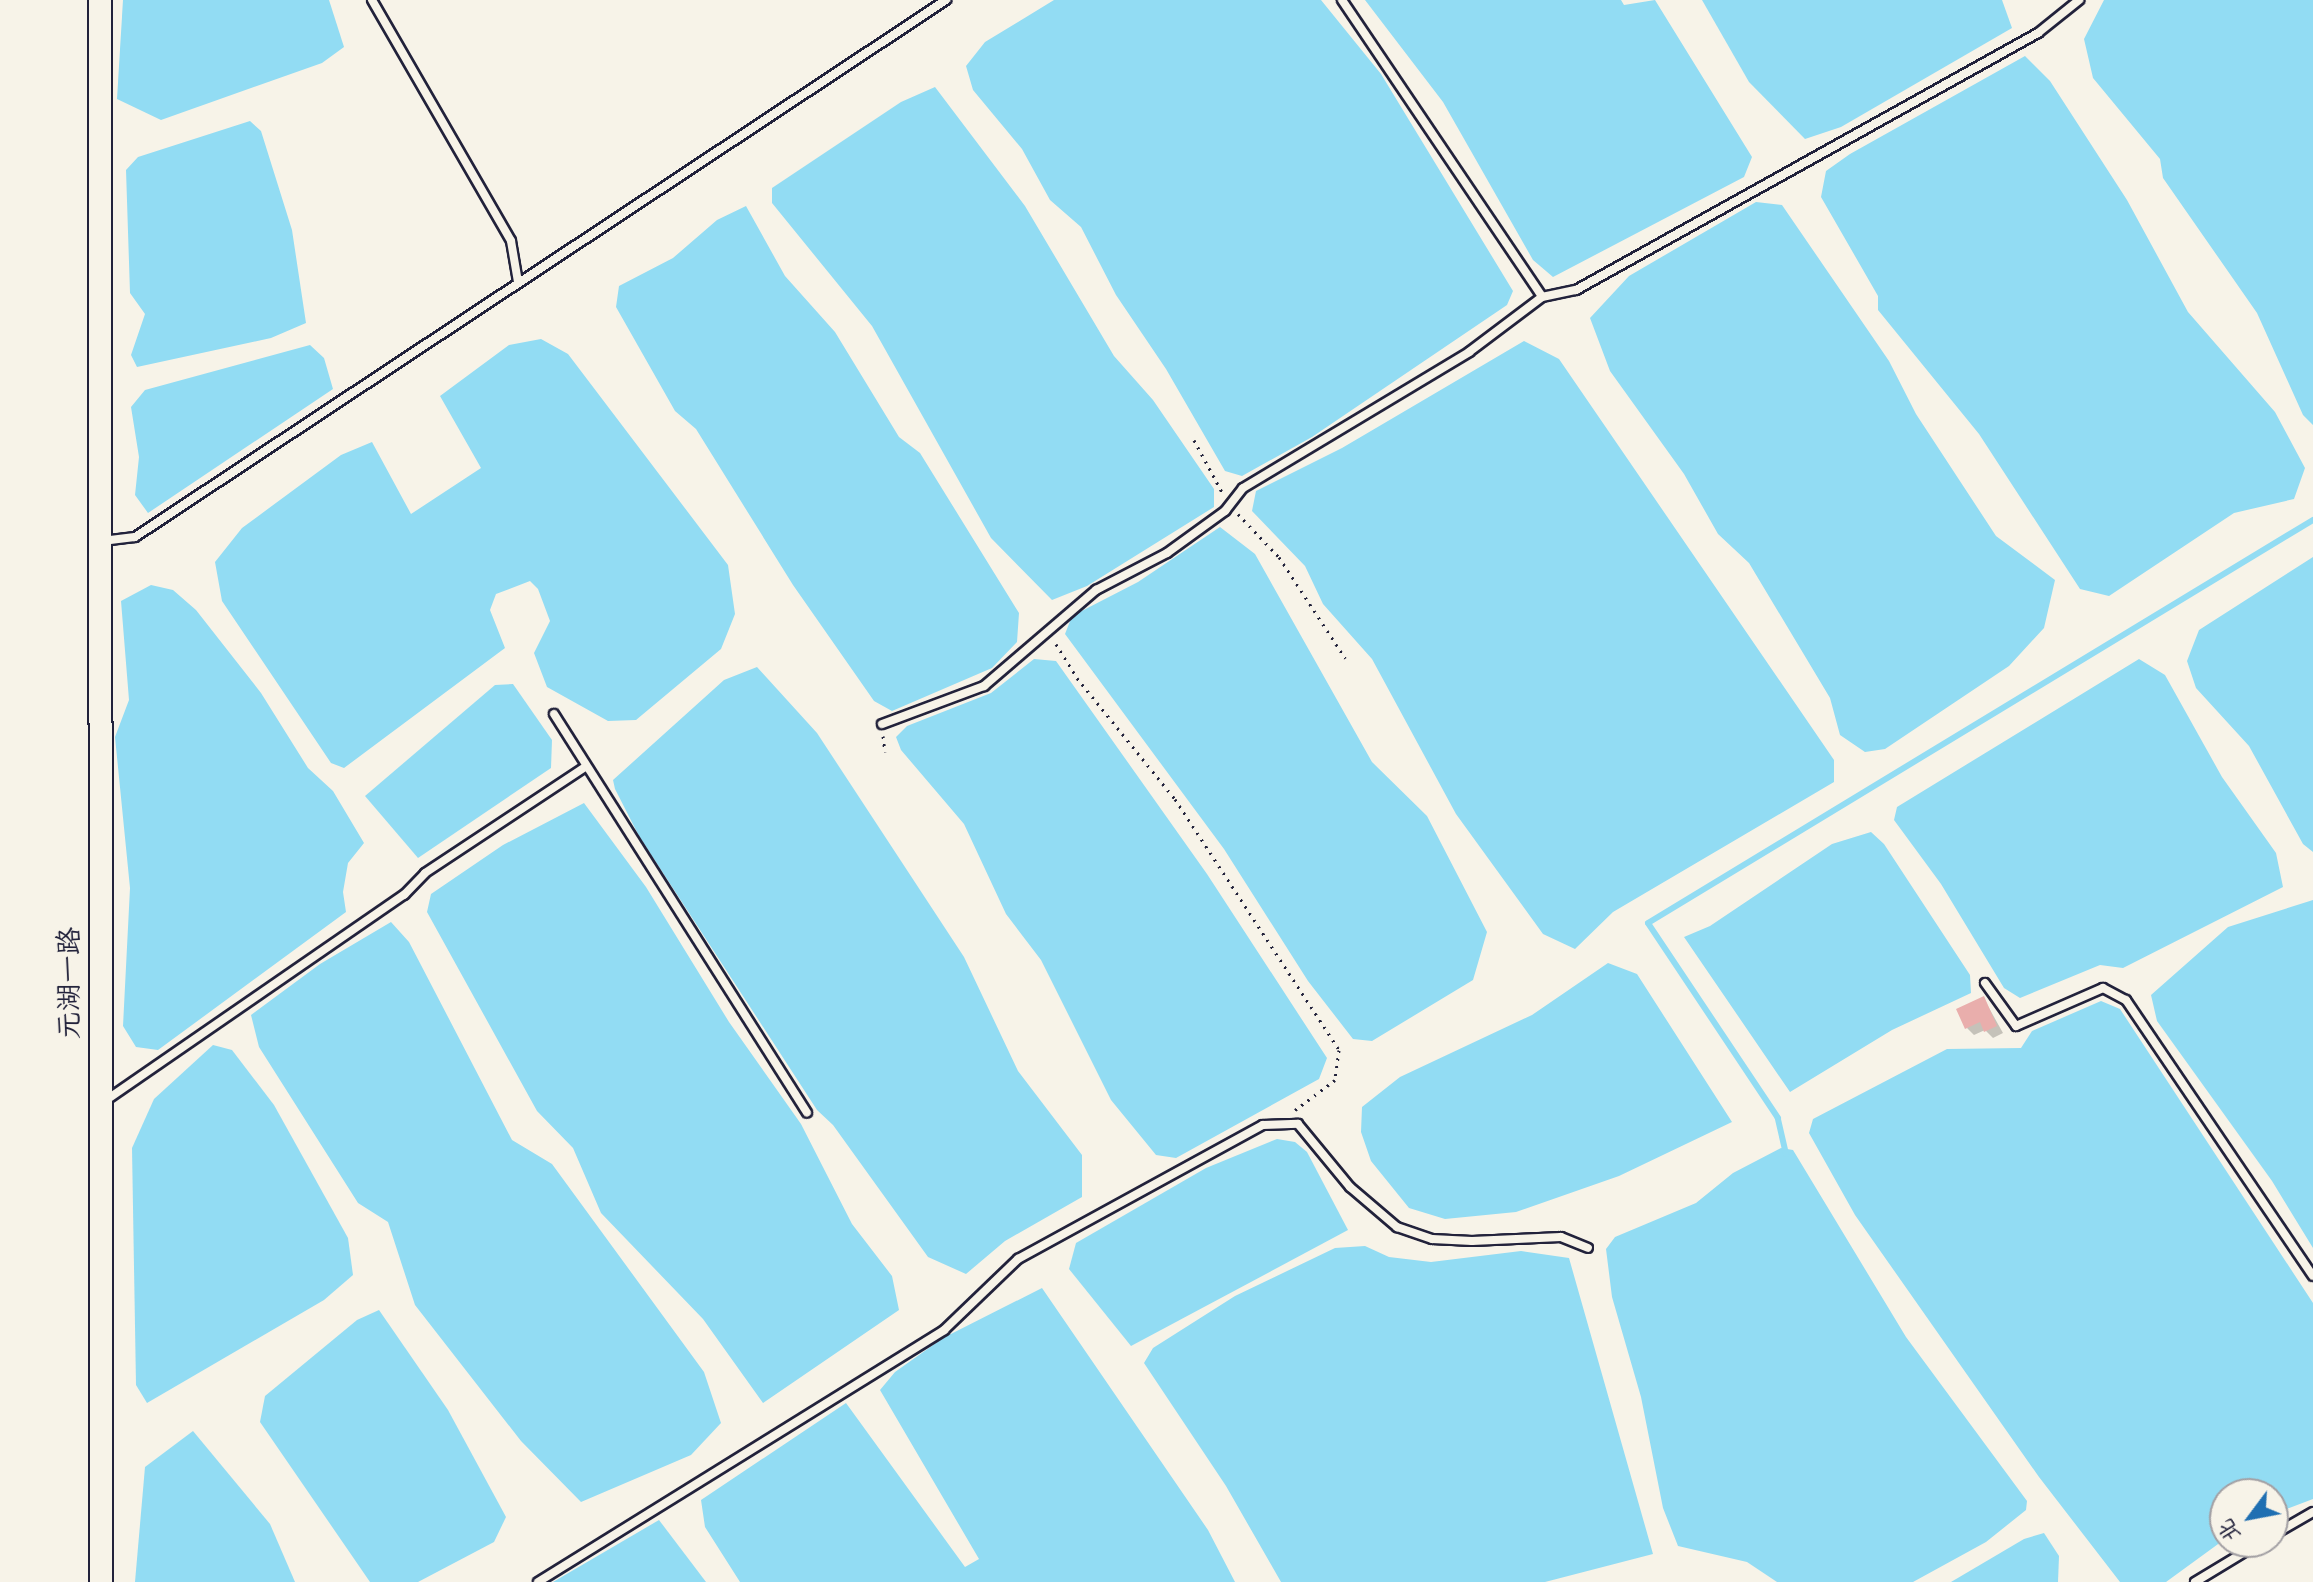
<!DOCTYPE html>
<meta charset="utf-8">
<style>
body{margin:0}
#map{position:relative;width:2313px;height:1582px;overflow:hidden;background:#f7f3e8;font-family:"Indie Flower","LXGW WenKai TC",sans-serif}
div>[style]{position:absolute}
.water>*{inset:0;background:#92dcf3}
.shadow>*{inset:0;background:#0003}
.stream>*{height:6px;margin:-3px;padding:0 3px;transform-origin:3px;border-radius:3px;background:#92dcf3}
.building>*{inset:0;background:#e9aeac}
.path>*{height:3px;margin-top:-1.5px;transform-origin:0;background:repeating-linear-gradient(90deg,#22223b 0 2px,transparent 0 8px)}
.roads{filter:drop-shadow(2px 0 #22223b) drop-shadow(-2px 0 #22223b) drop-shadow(0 2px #22223b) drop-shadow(0 -2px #22223b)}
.service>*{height:8px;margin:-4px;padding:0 4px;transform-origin:4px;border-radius:4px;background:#f7f3e8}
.secondary>*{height:22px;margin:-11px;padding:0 11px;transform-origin:11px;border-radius:11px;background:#f7f3e8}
span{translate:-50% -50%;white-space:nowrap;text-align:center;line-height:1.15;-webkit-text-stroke:6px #f7f3e8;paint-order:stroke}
.street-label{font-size:28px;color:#22223b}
.north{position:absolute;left:2209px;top:1478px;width:80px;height:80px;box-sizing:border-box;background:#f7f3e8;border:2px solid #a29fa3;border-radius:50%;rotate:238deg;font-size:22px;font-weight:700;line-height:32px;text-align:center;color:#22223b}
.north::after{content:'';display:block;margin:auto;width:28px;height:36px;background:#1f6fb2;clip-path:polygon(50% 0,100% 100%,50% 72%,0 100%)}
</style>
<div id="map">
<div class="water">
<div style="clip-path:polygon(123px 0,329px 0,344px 47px,322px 63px,161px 120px,117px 99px)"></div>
<div style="clip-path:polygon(1054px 0,1321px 0,1381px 74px,1513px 291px,1507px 305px,1312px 437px,1242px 476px,1225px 471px,1166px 369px,1116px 295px,1081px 227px,1050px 200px,1022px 149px,973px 90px,966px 66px,985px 42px)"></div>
<div style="clip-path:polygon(1365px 0,1621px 0,1624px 5px,1655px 0,1752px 157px,1744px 177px,1553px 277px,1533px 260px,1443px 102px)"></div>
<div style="clip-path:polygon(1702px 0,2002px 0,2012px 28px,1841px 127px,1805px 139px,1749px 82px)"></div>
<div style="clip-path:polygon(2104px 0,2313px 0,2313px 425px,2303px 415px,2257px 313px,2163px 178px,2160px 159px,2093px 78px,2084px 39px)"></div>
<div style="clip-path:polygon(2025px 56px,2050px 81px,2127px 200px,2188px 312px,2275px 412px,2305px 468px,2294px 499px,2234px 513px,2109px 596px,2080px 589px,1979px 434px,1878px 310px,1878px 296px,1821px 197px,1826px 171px,1850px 154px)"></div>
<div style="clip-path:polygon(935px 87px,1025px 206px,1114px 356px,1153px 400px,1214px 489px,1214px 507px,1087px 586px,1052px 600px,991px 538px,872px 326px,772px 203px,772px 188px,901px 102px)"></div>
<div style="clip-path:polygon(250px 121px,261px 131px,292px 230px,306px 323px,271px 338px,137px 367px,131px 355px,145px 314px,130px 293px,126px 170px,138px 157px)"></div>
<div style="clip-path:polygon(1756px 202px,1782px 205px,1889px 361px,1916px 414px,1996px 536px,2055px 580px,2044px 628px,2009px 666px,1885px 749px,1865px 752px,1840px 735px,1830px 698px,1749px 563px,1718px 534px,1684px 474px,1610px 371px,1590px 318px,1629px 276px)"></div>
<div style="clip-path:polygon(746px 206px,785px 276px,835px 332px,899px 437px,920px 453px,1019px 613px,1017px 642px,992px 668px,892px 711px,874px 701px,793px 585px,696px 429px,675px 411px,616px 307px,619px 286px,673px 258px,717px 220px)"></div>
<div style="clip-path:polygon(541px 339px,568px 354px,728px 565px,735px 614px,721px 649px,636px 720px,608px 721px,547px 687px,534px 653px,550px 621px,538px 589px,530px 581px,496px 594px,490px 610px,505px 648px,344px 768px,331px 763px,222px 601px,215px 562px,242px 528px,341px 455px,372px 442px,411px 514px,481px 468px,440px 396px,509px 345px)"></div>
<div style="clip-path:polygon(1524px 341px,1559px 359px,1834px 760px,1834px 782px,1613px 912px,1575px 949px,1543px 934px,1456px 814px,1372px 659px,1323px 604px,1305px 566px,1252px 511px,1256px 491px,1342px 448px)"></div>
<div style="clip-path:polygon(310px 345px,324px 358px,333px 389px,148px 513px,135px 495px,139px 457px,131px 407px,145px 390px)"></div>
<div style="clip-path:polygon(1220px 527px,1255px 554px,1372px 762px,1427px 816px,1487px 932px,1473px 980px,1372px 1041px,1353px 1039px,1308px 981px,1224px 849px,1065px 634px,1072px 616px,1138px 582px)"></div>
<div style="clip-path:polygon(2313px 557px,2313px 852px,2303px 844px,2249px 746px,2196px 688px,2187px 661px,2199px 630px)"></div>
<div style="clip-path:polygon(151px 585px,173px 590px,196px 610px,261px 693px,308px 768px,333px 791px,364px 843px,348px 863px,343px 892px,346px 912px,158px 1050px,136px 1047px,123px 1026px,130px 888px,115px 737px,129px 700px,121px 601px)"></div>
<div style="clip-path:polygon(1034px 659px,1056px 661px,1207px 874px,1327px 1058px,1319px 1079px,1176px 1158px,1156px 1155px,1111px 1100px,1041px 960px,1006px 914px,964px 824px,901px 750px,896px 737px,907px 726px,991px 693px)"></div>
<div style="clip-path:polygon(2139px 659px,2165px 675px,2222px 777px,2276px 853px,2283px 887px,2123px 968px,2100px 965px,2020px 998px,2004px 988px,1941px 884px,1894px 820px,1897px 807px)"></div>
<div style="clip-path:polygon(757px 667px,817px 733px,964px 957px,1018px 1071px,1082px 1155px,1082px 1197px,1005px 1241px,966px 1274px,928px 1257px,833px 1125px,817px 1110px,639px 836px,615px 789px,613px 780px,724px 680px)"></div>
<div style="clip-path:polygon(513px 684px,552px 740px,551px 768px,418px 858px,365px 796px,495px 685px)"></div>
<div style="clip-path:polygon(584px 803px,646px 887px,729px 1022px,801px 1124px,852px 1224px,892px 1276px,899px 1310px,763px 1403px,703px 1319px,601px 1213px,573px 1148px,537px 1111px,427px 912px,431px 894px,503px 845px)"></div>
<div style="clip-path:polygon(1871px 832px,1884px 844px,1970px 975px,1971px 993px,1892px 1030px,1790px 1092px,1684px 937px,1710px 926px,1832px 844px)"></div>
<div style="clip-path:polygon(2313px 900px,2313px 1248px,2272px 1181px,2157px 1021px,2151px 995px,2228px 927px)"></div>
<div style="clip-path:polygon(391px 922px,409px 942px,512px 1140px,552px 1164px,704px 1372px,721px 1423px,691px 1455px,581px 1502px,521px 1441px,415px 1305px,388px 1222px,358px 1203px,259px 1047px,251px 1015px,320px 964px)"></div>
<div style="clip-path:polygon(1608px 963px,1637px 974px,1732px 1122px,1619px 1176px,1516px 1212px,1445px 1219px,1409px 1208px,1371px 1161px,1361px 1132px,1362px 1107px,1400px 1077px,1532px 1015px)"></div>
<div style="clip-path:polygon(2101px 1001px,2120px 1009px,2313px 1303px,2313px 1499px,2273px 1514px,2273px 1494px,2225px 1494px,2225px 1539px,2166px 1582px,2120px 1582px,2039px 1477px,1855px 1215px,1809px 1133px,1813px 1119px,1947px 1049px,2021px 1048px,2032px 1031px)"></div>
<div style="clip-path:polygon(213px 1045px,232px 1050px,274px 1105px,348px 1238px,353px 1275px,324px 1300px,147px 1403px,136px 1385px,132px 1148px,154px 1099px)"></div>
<div style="clip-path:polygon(1277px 1139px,1295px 1142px,1307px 1152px,1348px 1230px,1131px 1346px,1069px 1269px,1076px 1243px,1206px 1168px)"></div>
<div style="clip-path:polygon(1781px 1148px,1793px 1150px,1906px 1337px,2027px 1501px,2026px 1510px,1986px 1542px,1913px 1582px,1777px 1582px,1747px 1562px,1678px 1546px,1663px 1508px,1641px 1397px,1612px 1297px,1606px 1249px,1615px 1237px,1696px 1203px,1733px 1173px)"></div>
<div style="clip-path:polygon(1365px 1246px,1389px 1257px,1431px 1262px,1521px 1251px,1569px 1258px,1653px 1554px,1545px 1582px,1281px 1582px,1226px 1486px,1144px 1363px,1153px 1348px,1235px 1296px,1335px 1248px)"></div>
<div style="clip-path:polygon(1042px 1288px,1208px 1530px,1235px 1582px,740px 1582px,705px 1527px,701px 1500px,846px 1403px,965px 1567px,979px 1559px,880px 1390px,895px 1372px,943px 1338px)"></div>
<div style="clip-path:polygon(379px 1310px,448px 1410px,506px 1517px,494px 1542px,418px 1582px,370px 1582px,260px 1422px,265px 1396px,357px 1320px)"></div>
<div style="clip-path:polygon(193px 1431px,270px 1524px,295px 1582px,135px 1582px,145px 1467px)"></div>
<div style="clip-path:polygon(659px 1520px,706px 1582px,553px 1582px)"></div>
<div style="clip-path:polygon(2044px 1533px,2059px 1556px,2058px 1582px,1951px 1582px,2024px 1539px)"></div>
</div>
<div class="shadow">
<div style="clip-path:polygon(1984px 999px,2003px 1033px,1993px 1038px,1985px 1030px,1974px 1035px,1967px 1028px)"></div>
</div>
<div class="stream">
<div style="left:1786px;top:1154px;width:37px;rotate:-103deg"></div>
<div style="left:1778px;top:1118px;width:234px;rotate:-123.7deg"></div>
<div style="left:1648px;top:923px;width:778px;rotate:-31.22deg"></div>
</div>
<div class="building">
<div style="clip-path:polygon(1984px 996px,1997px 1026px,1984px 1032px,1980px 1022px,1965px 1029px,1956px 1009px)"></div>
</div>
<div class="path">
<div style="left:1194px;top:440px;width:59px;rotate:61.7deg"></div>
<div style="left:1238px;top:514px;width:59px;rotate:46.4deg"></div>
<div style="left:1279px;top:557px;width:121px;rotate:56.8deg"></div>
<div style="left:1056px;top:644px;width:40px;rotate:58deg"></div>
<div style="left:1077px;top:678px;width:156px;rotate:51deg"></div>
<div style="left:1175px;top:799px;width:300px;rotate:56.8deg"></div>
<div style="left:1339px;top:1050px;width:30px;rotate:98deg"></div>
<div style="left:1335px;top:1080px;width:50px;rotate:143.1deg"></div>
<div style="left:883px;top:736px;width:16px;rotate:83deg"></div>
</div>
<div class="roads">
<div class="service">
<div style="left:372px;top:0;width:278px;rotate:60deg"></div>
<div style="left:511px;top:241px;width:42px;rotate:80.3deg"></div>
<div style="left:1342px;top:0;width:358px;rotate:56deg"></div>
<div style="left:102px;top:541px;width:33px;rotate:-7deg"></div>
<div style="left:135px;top:537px;width:973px;rotate:-33.51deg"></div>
<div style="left:554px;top:714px;width:472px;rotate:57.6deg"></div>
<div style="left:882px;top:724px;width:109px;rotate:-20.4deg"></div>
<div style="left:984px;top:686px;width:148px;rotate:-40.6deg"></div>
<div style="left:1096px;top:590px;width:80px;rotate:-27.5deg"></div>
<div style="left:1167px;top:553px;width:72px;rotate:-35.9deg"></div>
<div style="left:1225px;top:511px;width:29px;rotate:-52deg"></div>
<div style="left:1243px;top:488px;width:264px;rotate:-31deg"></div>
<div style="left:1469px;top:352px;width:91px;rotate:-37deg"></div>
<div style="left:1542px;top:297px;width:35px;rotate:-12deg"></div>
<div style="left:1576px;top:290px;width:529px;rotate:-29.09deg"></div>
<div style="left:2038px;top:33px;width:53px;rotate:-38.8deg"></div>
<div style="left:1985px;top:983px;width:53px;rotate:54.2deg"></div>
<div style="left:2016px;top:1026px;width:95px;rotate:-23.6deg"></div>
<div style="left:2103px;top:988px;width:26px;rotate:28deg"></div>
<div style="left:2126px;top:1000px;width:333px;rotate:55.9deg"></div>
<div style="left:102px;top:1103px;width:367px;rotate:-34.6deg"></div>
<div style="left:404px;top:895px;width:30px;rotate:-46deg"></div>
<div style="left:425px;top:873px;width:192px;rotate:-33.5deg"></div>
<div style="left:2273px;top:1535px;width:46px;rotate:-29.9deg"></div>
<div style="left:538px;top:1582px;width:478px;rotate:-31.8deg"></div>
<div style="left:944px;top:1330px;width:103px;rotate:-43.8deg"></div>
<div style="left:1018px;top:1259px;width:279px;rotate:-28.7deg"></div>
<div style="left:1263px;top:1125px;width:35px;rotate:-2deg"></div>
<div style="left:1298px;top:1124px;width:82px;rotate:50.5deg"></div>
<div style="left:1350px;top:1187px;width:62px;rotate:40.4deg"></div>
<div style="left:1397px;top:1227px;width:37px;rotate:19deg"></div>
<div style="left:1432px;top:1239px;width:40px;rotate:2.9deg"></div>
<div style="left:1472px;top:1241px;width:89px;rotate:-2.6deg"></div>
<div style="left:1561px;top:1237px;width:29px;rotate:22deg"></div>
<div style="left:2195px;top:1582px;width:77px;rotate:-31.2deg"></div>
</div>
<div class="secondary">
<div style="left:100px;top:0;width:1582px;rotate:89.96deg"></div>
</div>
</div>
<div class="street-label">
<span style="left:72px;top:983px;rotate:-90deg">元湖一路</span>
</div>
<div class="north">北</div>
</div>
